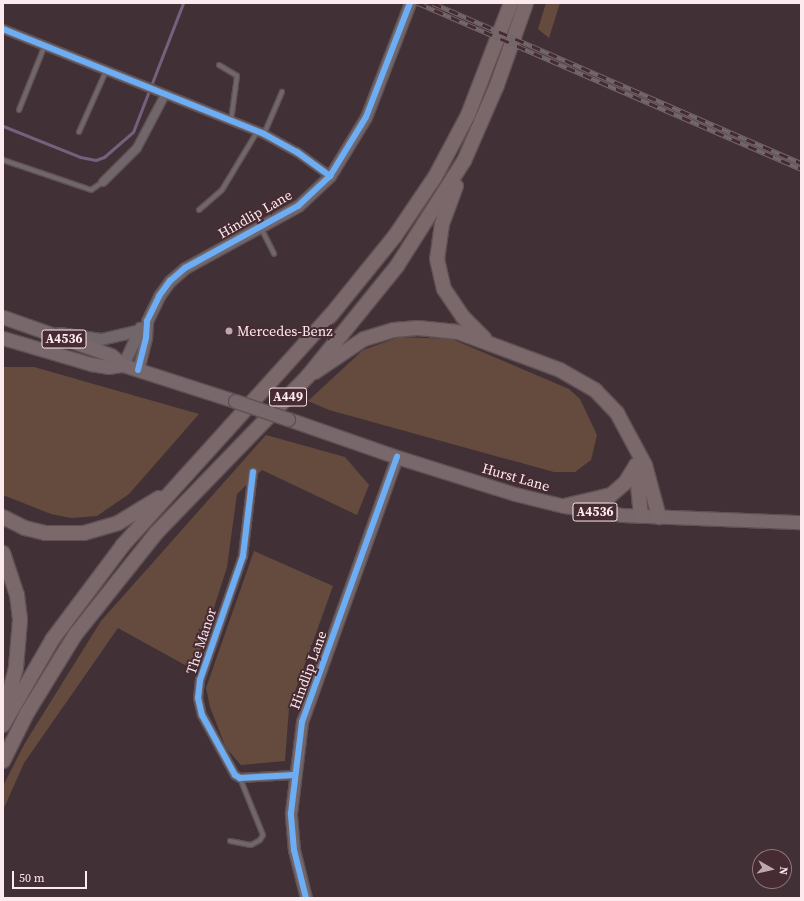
<!DOCTYPE html>
<style>
body{margin:0}
#map{position:relative;width:804px;height:901px;overflow:hidden;background:#413136;font-family:"Source Serif 4",serif}
div>[style]{position:absolute}
.green>*{inset:0;background:#644b3e}
.stream>*{height:3px;margin:-1.5px;padding:0 1.5px;transform-origin:1.5px;border-radius:1.5px;background:#73617d}
.roads{filter:drop-shadow(1px 0 #5e5054) drop-shadow(-1px 0 #5e5054) drop-shadow(0 1px #5e5054) drop-shadow(0 -1px #5e5054)}
.service>*{height:4px;margin:-2px;padding:0 2px;transform-origin:2px;border-radius:2px;background:#716669}
.minor>*{height:8px;margin:-4px;padding:0 4px;transform-origin:4px;border-radius:4px;background:#716669}
.tertiary>*{height:11px;margin:-5.5px;padding:0 5.5px;transform-origin:5.5px;border-radius:5.5px;background:#716669}
.primary>*{height:13px;margin:-6.5px;padding:0 6.5px;transform-origin:6.5px;border-radius:6.5px;background:#79686b}
.trunk>*{height:14px;margin:-7px;padding:0 7px;transform-origin:7px;border-radius:7px;background:#7a686a}
.rail>*{height:4.5px;margin-top:-2.25px;transform-origin:0;background:repeating-linear-gradient(90deg,#472b33 0 9px,#74676c 0 18px);box-sizing:border-box;border-block:1px solid #74676c}
.bridges{filter:drop-shadow(1px 0 #5e5054) drop-shadow(-1px 0 #5e5054) drop-shadow(0 1px #5e5054) drop-shadow(0 -1px #5e5054)}
.primary-bridge>*{height:13px;margin:-6.5px;padding:0 6.5px;transform-origin:6.5px;border-radius:6.5px;background:#79686b}
.cycleway>*{height:6px;margin:-3px;padding:0 3px;transform-origin:3px;border-radius:3px;background:#6dadf4}
.dots>*{width:11px;height:11px;translate:-50% -50%;box-sizing:border-box;border:2px solid #472b33;border-radius:50%}
span{translate:-50% -50%;white-space:nowrap;text-align:center;line-height:1.15;-webkit-text-stroke:4px #472b33;paint-order:stroke}
.shield-label span{padding:1px 3px;background:#472b33;border:1px solid;border-radius:3px;-webkit-text-stroke-width:0}
.shield-label{font-size:13px;color:#fdeaee;font-weight:700}
.street-label{font-size:14px;color:#fdeaee}
.poi-label{font-size:14px;color:#fdeaee}
.left{translate:0 -50%;text-align:left}
.frame{position:absolute;inset:0;border:4px solid #fdeaee;pointer-events:none}
.north{position:absolute;left:752px;top:849px;width:40px;height:40px;box-sizing:border-box;background:#472b33;border:1px solid #90777e;border-radius:50%;rotate:98deg;font-size:11px;font-weight:700;line-height:16px;text-align:center;color:#fdeaee}
.north::after{content:'';display:block;margin:auto;width:14px;height:18px;background:#bba9ae;clip-path:polygon(50% 0,100% 100%,50% 72%,0 100%)}
.scale{position:absolute;left:12px;top:871px;width:75px;height:18px;box-sizing:border-box;border:2px solid #fdeaee;border-top:0;padding-left:5px;font-size:12px;line-height:14px;white-space:nowrap;color:#fdeaee;-webkit-text-stroke:3px #472b33;paint-order:stroke}
</style>
<div id="map">
<div class="green">
<div style="clip-path:polygon(546px 3px,560px 3px,549px 38px,538px 29px)"></div>
<div style="clip-path:polygon(399px 337px,452px 339px,569px 389px,580px 399px,597px 435px,591px 460px,575px 472px,554px 472px,329px 410px,308px 401px,363px 350px)"></div>
<div style="clip-path:polygon(3px 367px,34px 367px,199px 414px,129px 494px,97px 516px,71px 518px,51px 514px,3px 495px)"></div>
<div style="clip-path:polygon(266px 435px,345px 457px,369px 485px,357px 515px,262px 470px,237px 494px,227px 567px,194px 670px,118px 628px,24px 763px,3px 810px,3px 786px,25px 743px,101px 621px)"></div>
<div style="clip-path:polygon(254px 551px,333px 586px,289px 708px,285px 761px,241px 765px,226px 748px,210px 707px,206px 688px)"></div>
</div>
<div class="stream">
<div style="left:3px;top:126px;width:83px;rotate:21.9deg"></div>
<div style="left:80px;top:157px;width:16px;rotate:11deg"></div>
<div style="left:96px;top:160px;width:9px;rotate:-21deg"></div>
<div style="left:104px;top:157px;width:38px;rotate:-41deg"></div>
<div style="left:133px;top:132px;width:138px;rotate:-68.8deg"></div>
</div>
<div class="roads">
<div class="service">
<div style="left:219px;top:65px;width:21px;rotate:31deg"></div>
<div style="left:237px;top:76px;width:45px;rotate:97.6deg"></div>
<div style="left:19px;top:110px;width:70px;rotate:-68.2deg"></div>
<div style="left:79px;top:132px;width:67px;rotate:-66.1deg"></div>
<div style="left:264px;top:134px;width:46px;rotate:-66.8deg"></div>
<div style="left:3px;top:160px;width:93px;rotate:18.8deg"></div>
<div style="left:91px;top:190px;width:14px;rotate:-34deg"></div>
<div style="left:199px;top:210px;width:30px;rotate:-41deg"></div>
<div style="left:222px;top:190px;width:68px;rotate:-58.9deg"></div>
<div style="left:261px;top:228px;width:29px;rotate:63deg"></div>
<div style="left:230px;top:841px;width:21px;rotate:11deg"></div>
<div style="left:251px;top:845px;width:10px;rotate:-29deg"></div>
<div style="left:260px;top:840px;width:6px;rotate:-59deg"></div>
<div style="left:263px;top:835px;width:61px;rotate:-112deg"></div>
</div>
<div class="minor">
<div style="left:3px;top:29px;width:281px;rotate:21.9deg"></div>
<div style="left:264px;top:134px;width:38px;rotate:29deg"></div>
<div style="left:297px;top:152px;width:41px;rotate:36deg"></div>
<div style="left:103px;top:182px;width:48px;rotate:-45deg"></div>
<div style="left:137px;top:148px;width:60px;rotate:-62.2deg"></div>
<div style="left:253px;top:472px;width:85px;rotate:96.8deg"></div>
<div style="left:243px;top:556px;width:131px;rotate:109.1deg"></div>
<div style="left:200px;top:680px;width:18px;rotate:96deg"></div>
<div style="left:198px;top:698px;width:17px;rotate:77deg"></div>
<div style="left:202px;top:715px;width:68px;rotate:61.2deg"></div>
<div style="left:235px;top:775px;width:6px;rotate:31deg"></div>
<div style="left:240px;top:778px;width:54px;rotate:-3.2deg"></div>
</div>
<div class="tertiary">
<div style="left:59px;top:333px;width:42px;rotate:8.1deg"></div>
<div style="left:101px;top:339px;width:36px;rotate:-13deg"></div>
<div style="left:123px;top:365px;width:41px;rotate:-65.3deg"></div>
<div style="left:138px;top:370px;width:34px;rotate:-76deg"></div>
<div style="left:146px;top:337px;width:16px;rotate:-86deg"></div>
<div style="left:147px;top:321px;width:28px;rotate:-64deg"></div>
<div style="left:159px;top:296px;width:19px;rotate:-54deg"></div>
<div style="left:170px;top:281px;width:20px;rotate:-41deg"></div>
<div style="left:185px;top:268px;width:129px;rotate:-28.8deg"></div>
<div style="left:298px;top:206px;width:44px;rotate:-43.2deg"></div>
<div style="left:330px;top:176px;width:69px;rotate:-58.6deg"></div>
<div style="left:366px;top:117px;width:122px;rotate:-68.9deg"></div>
<div style="left:306px;top:898px;width:49px;rotate:-104deg"></div>
<div style="left:294px;top:850px;width:37px;rotate:-95deg"></div>
<div style="left:291px;top:813px;width:92px;rotate:-83.1deg"></div>
<div style="left:302px;top:722px;width:282px;rotate:-70.3deg"></div>
</div>
<div class="primary">
<div style="left:3px;top:317px;width:114px;rotate:19.4deg"></div>
<div style="left:111px;top:355px;width:16px;rotate:40deg"></div>
<div style="left:123px;top:365px;width:118px;rotate:17.8deg"></div>
<div style="left:3px;top:338px;width:92px;rotate:16.5deg"></div>
<div style="left:91px;top:364px;width:17px;rotate:10deg"></div>
<div style="left:108px;top:367px;width:15px;rotate:-8deg"></div>
<div style="left:288px;top:419px;width:115px;rotate:19.2deg"></div>
<div style="left:397px;top:457px;width:124px;rotate:17.4deg"></div>
<div style="left:515px;top:494px;width:50px;rotate:13.8deg"></div>
<div style="left:564px;top:506px;width:60px;rotate:8.7deg"></div>
<div style="left:623px;top:515px;width:178px;rotate:2.3deg"></div>
</div>
<div class="trunk">
<div style="left:456px;top:186px;width:40px;rotate:110.2deg"></div>
<div style="left:442px;top:224px;width:35px;rotate:98deg"></div>
<div style="left:437px;top:259px;width:31px;rotate:77deg"></div>
<div style="left:444px;top:289px;width:34px;rotate:56deg"></div>
<div style="left:463px;top:317px;width:30px;rotate:45deg"></div>
<div style="left:315px;top:372px;width:59px;rotate:-34deg"></div>
<div style="left:364px;top:339px;width:31px;rotate:-17deg"></div>
<div style="left:394px;top:330px;width:24px;rotate:-5deg"></div>
<div style="left:418px;top:328px;width:40px;rotate:5.7deg"></div>
<div style="left:458px;top:332px;width:109px;rotate:20.4deg"></div>
<div style="left:560px;top:370px;width:40px;rotate:29.7deg"></div>
<div style="left:595px;top:390px;width:32px;rotate:46deg"></div>
<div style="left:617px;top:413px;width:59px;rotate:61.7deg"></div>
<div style="left:645px;top:465px;width:54px;rotate:74.9deg"></div>
<div style="left:636px;top:465px;width:51px;rotate:84.4deg"></div>
<div style="left:564px;top:506px;width:48px;rotate:-13.2deg"></div>
<div style="left:611px;top:495px;width:18px;rotate:-41deg"></div>
<div style="left:625px;top:483px;width:19px;rotate:-58deg"></div>
<div style="left:3px;top:517px;width:25px;rotate:27deg"></div>
<div style="left:25px;top:528px;width:21px;rotate:14deg"></div>
<div style="left:45px;top:533px;width:39px"></div>
<div style="left:84px;top:533px;width:35px;rotate:-16deg"></div>
<div style="left:118px;top:523px;width:48px;rotate:-31.4deg"></div>
<div style="left:3px;top:553px;width:44px;rotate:71.6deg"></div>
<div style="left:17px;top:595px;width:25px;rotate:83deg"></div>
<div style="left:20px;top:620px;width:48px;rotate:94.8deg"></div>
<div style="left:16px;top:668px;width:39px;rotate:105deg"></div>
<div style="left:3px;top:725px;width:98px;rotate:-60deg"></div>
<div style="left:52px;top:640px;width:119px;rotate:-53.2deg"></div>
<div style="left:123px;top:545px;width:310px;rotate:-47.9deg"></div>
<div style="left:331px;top:315px;width:102px;rotate:-51deg"></div>
<div style="left:395px;top:236px;width:71px;rotate:-55.9deg"></div>
<div style="left:435px;top:177px;width:70px;rotate:-62deg"></div>
<div style="left:468px;top:115px;width:120px;rotate:-69deg"></div>
<div style="left:3px;top:761px;width:54px;rotate:-63.4deg"></div>
<div style="left:27px;top:713px;width:92px;rotate:-58.4deg"></div>
<div style="left:75px;top:635px;width:130px;rotate:-51.5deg"></div>
<div style="left:156px;top:533px;width:219px;rotate:-45.9deg"></div>
<div style="left:308px;top:376px;width:141px;rotate:-51deg"></div>
<div style="left:397px;top:266px;width:125px;rotate:-57.5deg"></div>
<div style="left:464px;top:161px;width:83px;rotate:-66.5deg"></div>
<div style="left:497px;top:85px;width:87px;rotate:-70.5deg"></div>
</div>
</div>
<div class="rail">
<div style="left:418px;top:3px;width:417px;rotate:23.4deg"></div>
<div style="left:433px;top:3px;width:401px;rotate:23.5deg"></div>
</div>
<div class="bridges">
<div class="primary-bridge">
<div style="left:235px;top:401px;width:56px;rotate:18.8deg"></div>
</div>
</div>
<div class="cycleway">
<div style="left:3px;top:29px;width:281px;rotate:21.9deg"></div>
<div style="left:264px;top:134px;width:38px;rotate:29deg"></div>
<div style="left:297px;top:152px;width:41px;rotate:36deg"></div>
<div style="left:138px;top:370px;width:34px;rotate:-76deg"></div>
<div style="left:146px;top:337px;width:16px;rotate:-86deg"></div>
<div style="left:147px;top:321px;width:28px;rotate:-64deg"></div>
<div style="left:159px;top:296px;width:19px;rotate:-54deg"></div>
<div style="left:170px;top:281px;width:20px;rotate:-41deg"></div>
<div style="left:185px;top:268px;width:129px;rotate:-28.8deg"></div>
<div style="left:298px;top:206px;width:44px;rotate:-43.2deg"></div>
<div style="left:330px;top:176px;width:69px;rotate:-58.6deg"></div>
<div style="left:366px;top:117px;width:122px;rotate:-68.9deg"></div>
<div style="left:253px;top:472px;width:85px;rotate:96.8deg"></div>
<div style="left:243px;top:556px;width:131px;rotate:109.1deg"></div>
<div style="left:200px;top:680px;width:18px;rotate:96deg"></div>
<div style="left:198px;top:698px;width:17px;rotate:77deg"></div>
<div style="left:202px;top:715px;width:68px;rotate:61.2deg"></div>
<div style="left:235px;top:775px;width:6px;rotate:31deg"></div>
<div style="left:240px;top:778px;width:54px;rotate:-3.2deg"></div>
<div style="left:306px;top:898px;width:49px;rotate:-104deg"></div>
<div style="left:294px;top:850px;width:37px;rotate:-95deg"></div>
<div style="left:291px;top:813px;width:92px;rotate:-83.1deg"></div>
<div style="left:302px;top:722px;width:282px;rotate:-70.3deg"></div>
</div>
<div class="dots">
<div style="left:229px;top:331px;background:#bba9ae"></div>
</div>
<div class="shield-label">
<span style="left:64px;top:339px">A4536</span>
<span style="left:288px;top:397px">A449</span>
<span style="left:595px;top:512px">A4536</span>
</div>
<div class="street-label">
<span style="left:255px;top:214px;rotate:-30deg">Hindlip Lane</span>
<span style="left:516px;top:477px;rotate:16deg">Hurst Lane</span>
<span style="left:201px;top:641px;rotate:-72deg">The Manor</span>
<span style="left:308px;top:670px;rotate:-70deg">Hindlip Lane</span>
</div>
<div class="poi-label">
<span class="left" style="left:237px;top:331px">Mercedes-Benz</span>
</div>
<div class="frame"></div>
<div class="north">N</div>
<div class="scale">50 m</div>
</div>
